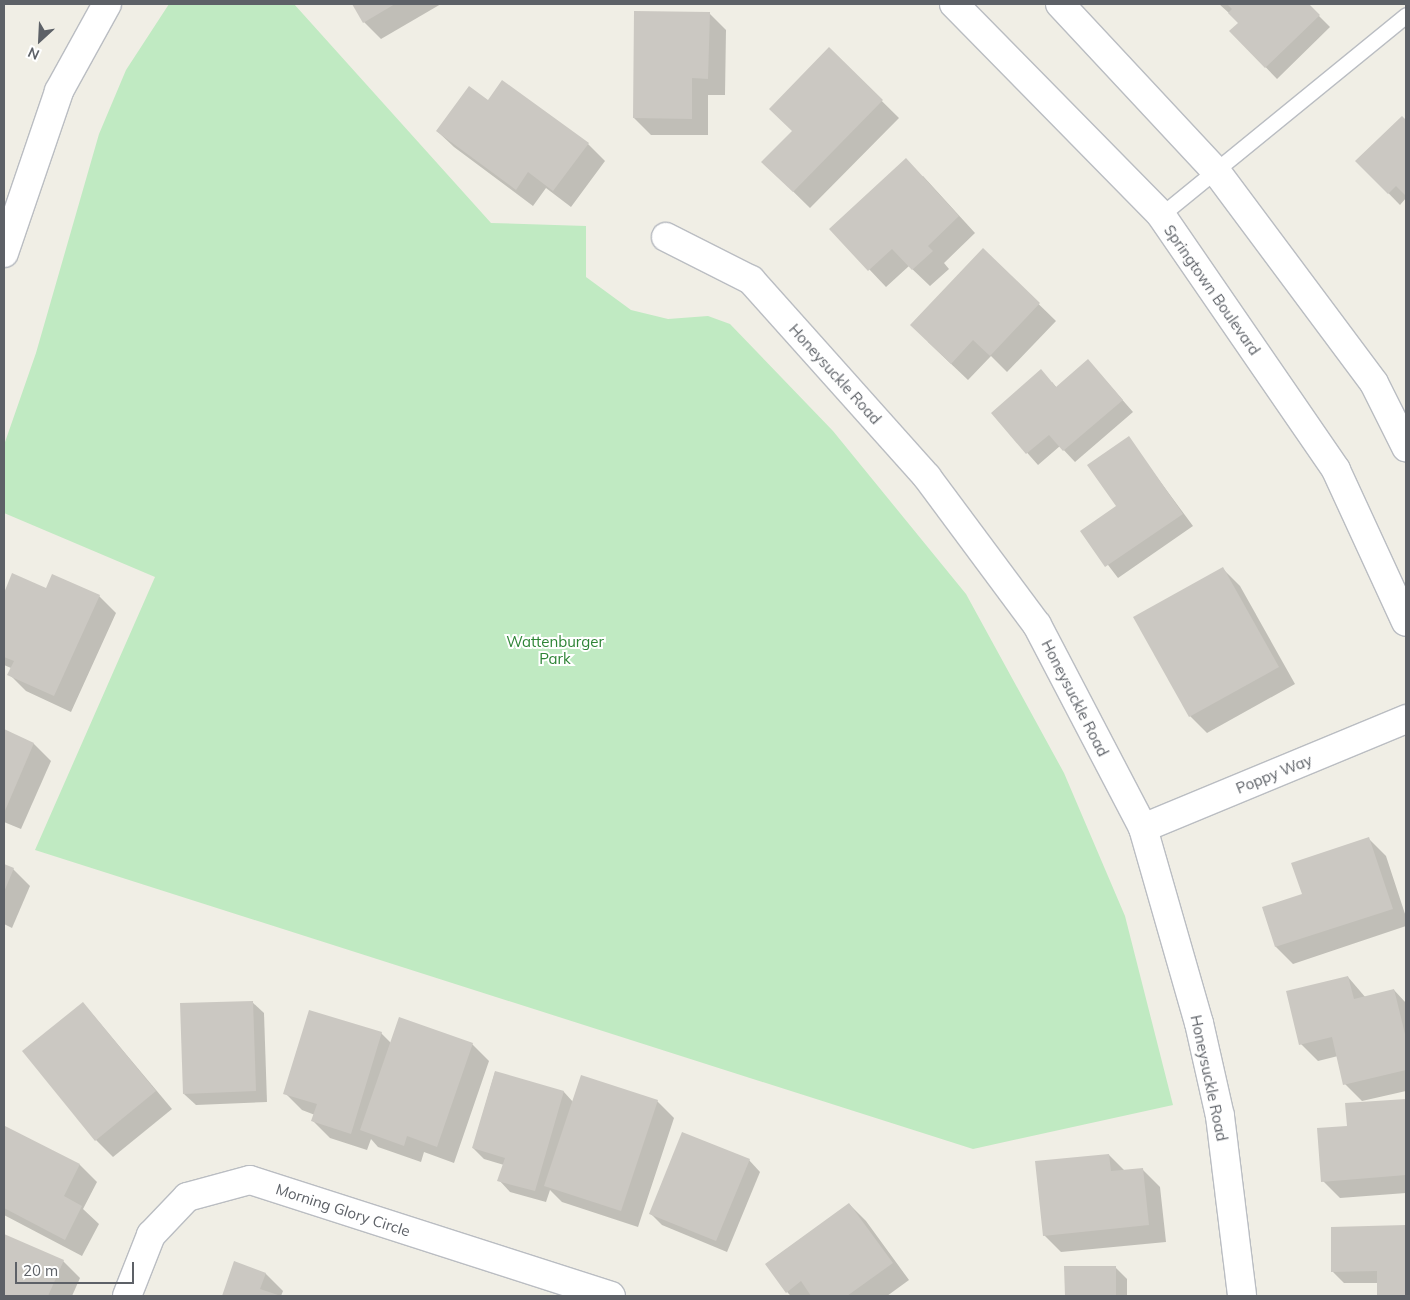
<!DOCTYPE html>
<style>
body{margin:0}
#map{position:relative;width:1410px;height:1300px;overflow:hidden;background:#f0eee5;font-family:Mulish,sans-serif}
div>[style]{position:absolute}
.green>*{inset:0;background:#c0eac2}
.shadow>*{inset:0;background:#0003}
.building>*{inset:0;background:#cbc8c2}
.roads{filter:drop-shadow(1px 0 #babdc2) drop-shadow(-1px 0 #babdc2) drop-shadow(0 1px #babdc2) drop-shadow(0 -1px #babdc2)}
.lane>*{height:15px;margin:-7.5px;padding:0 7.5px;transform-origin:7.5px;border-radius:7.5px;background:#fff}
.street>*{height:28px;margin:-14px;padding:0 14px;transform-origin:14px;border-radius:14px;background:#fff}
.secondary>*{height:28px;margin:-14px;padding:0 14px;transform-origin:14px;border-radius:14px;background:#fff}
span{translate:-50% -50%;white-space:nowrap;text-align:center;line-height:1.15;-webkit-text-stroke:4px #fff;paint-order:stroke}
.street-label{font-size:15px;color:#5d6167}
.park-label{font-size:15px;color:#2e8436}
.frame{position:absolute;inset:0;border:5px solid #5d6167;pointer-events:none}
.north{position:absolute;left:15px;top:15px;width:50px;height:50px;-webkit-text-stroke:4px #fff;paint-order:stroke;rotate:205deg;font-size:14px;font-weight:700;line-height:20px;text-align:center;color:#5d6167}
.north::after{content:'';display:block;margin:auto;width:18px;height:22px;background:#5d6167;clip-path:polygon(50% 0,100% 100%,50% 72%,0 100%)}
.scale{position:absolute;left:15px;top:1262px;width:119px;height:22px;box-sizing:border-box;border:2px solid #5d6167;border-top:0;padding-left:6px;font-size:15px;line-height:18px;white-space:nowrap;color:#5d6167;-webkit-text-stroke:4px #fff;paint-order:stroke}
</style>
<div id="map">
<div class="green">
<div style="clip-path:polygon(169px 4px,294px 4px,491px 223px,586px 226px,586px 277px,631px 310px,668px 319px,708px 316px,730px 324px,833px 431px,966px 594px,1064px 773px,1125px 916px,1173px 1105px,973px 1149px,35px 850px,155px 577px,4px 513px,4px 445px,36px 353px,99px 134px,126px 70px)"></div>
</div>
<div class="shadow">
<div style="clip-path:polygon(353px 4px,441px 4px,381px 39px,364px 22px)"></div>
<div style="clip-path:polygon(1219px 4px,1307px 4px,1330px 27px,1277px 79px,1231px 31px,1240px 23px)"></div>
<div style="clip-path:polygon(709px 13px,726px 30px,725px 95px,708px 95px,708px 135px,651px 135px,634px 118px)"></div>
<div style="clip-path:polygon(829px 49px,899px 118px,810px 208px,763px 162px,793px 131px)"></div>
<div style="clip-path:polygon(488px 102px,588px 144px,605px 161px,571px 207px,546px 188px,533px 206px,454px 147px,437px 131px)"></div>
<div style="clip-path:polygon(1402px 117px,1406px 122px,1406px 198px,1400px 205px,1357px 161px)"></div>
<div style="clip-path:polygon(923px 176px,975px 233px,944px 263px,949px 269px,930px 286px,909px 266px,886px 287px,831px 229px)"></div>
<div style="clip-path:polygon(983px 250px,1056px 321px,1007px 372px,991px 356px,968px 380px,928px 342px)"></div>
<div style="clip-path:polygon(1099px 373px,1133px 412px,1075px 462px,1060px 446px,1038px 465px,992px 413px,1052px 382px,1057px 388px)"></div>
<div style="clip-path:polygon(1128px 438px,1193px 526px,1118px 578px,1082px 531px,1117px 507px)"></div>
<div style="clip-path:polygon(1223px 569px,1240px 586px,1295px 684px,1207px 733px,1190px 716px)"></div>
<div style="clip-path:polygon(13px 575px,46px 590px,99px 596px,116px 613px,71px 712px,26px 691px,9px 674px,11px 668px,4px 665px,4px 596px)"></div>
<div style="clip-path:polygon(4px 731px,34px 744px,51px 761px,21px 829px,4px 822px)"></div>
<div style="clip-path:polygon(1369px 839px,1386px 856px,1406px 917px,1406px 926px,1293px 964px,1276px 947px,1263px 908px,1303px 895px)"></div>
<div style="clip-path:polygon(4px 865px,13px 869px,30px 886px,12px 928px,4px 924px)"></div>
<div style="clip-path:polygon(1348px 977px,1366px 998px,1394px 990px,1406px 1003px,1406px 1091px,1362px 1101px,1345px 1084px,1338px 1056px,1318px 1061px,1301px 1044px)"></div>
<div style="clip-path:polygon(252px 1002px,264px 1013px,267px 1102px,196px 1105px,184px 1094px)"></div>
<div style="clip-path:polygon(83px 1003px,172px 1109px,113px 1157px,96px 1140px)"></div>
<div style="clip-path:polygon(381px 1033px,391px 1043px,472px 1044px,489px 1061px,454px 1163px,424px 1152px,421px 1162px,378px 1147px,371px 1139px,367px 1150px,330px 1138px,313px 1121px,315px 1115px,302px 1110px,285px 1093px)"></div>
<div style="clip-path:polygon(495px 1072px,564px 1092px,573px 1102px,657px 1101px,674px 1118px,638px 1227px,562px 1202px,550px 1190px,546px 1202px,510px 1192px,499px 1180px,504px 1165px,484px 1159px,473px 1148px)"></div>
<div style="clip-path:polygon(1406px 1100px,1406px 1193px,1340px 1198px,1323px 1181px,1348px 1127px,1347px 1104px)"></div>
<div style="clip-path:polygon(6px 1128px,80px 1165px,97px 1182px,83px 1209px,99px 1224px,82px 1256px,4px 1215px)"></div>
<div style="clip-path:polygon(1109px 1155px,1125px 1171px,1143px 1170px,1160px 1187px,1166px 1242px,1061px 1252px,1044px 1235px)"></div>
<div style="clip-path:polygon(749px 1160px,760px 1172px,727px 1252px,662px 1225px,650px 1213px)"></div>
<div style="clip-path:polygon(849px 1204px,866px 1221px,909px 1280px,887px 1296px,791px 1296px,788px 1293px,805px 1277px,788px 1293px,766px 1264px)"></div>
<div style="clip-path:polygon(1406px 1227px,1406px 1296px,1378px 1296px,1378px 1283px,1344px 1283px,1333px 1272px,1332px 1228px)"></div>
<div style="clip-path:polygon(4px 1236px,63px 1261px,80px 1278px,72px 1296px,4px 1296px)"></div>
<div style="clip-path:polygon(235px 1263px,266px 1274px,283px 1291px,281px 1296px,223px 1296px)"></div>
<div style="clip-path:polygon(1066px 1267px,1116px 1268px,1127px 1279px,1127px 1296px,1066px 1296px)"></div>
</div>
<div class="building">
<div style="clip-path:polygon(352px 4px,395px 4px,363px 23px)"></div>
<div style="clip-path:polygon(1227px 4px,1309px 4px,1320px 15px,1265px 68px,1229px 31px,1238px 23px,1228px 13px,1232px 9px)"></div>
<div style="clip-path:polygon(634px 11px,710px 12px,708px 79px,692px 78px,692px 119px,633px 118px)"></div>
<div style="clip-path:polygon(829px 47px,883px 100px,793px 192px,761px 162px,792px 131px,769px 109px)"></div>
<div style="clip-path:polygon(502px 80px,589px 143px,553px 191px,528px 172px,516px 190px,436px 131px,469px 86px,488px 100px)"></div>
<div style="clip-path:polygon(1402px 116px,1406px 120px,1406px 196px,1396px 186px,1388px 194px,1355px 161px)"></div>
<div style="clip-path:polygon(906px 158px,959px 216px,928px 246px,933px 251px,912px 270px,892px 249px,868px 271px,829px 229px)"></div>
<div style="clip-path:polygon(983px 248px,1040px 303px,990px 356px,973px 340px,951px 364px,910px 325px)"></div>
<div style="clip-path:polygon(1088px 359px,1123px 400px,1063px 451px,1049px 435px,1026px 454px,991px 413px,1041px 369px,1056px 387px)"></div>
<div style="clip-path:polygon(1129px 436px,1183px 514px,1105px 567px,1080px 531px,1116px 506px,1087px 465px)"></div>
<div style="clip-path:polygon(1223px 567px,1279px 667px,1189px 717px,1133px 617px)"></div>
<div style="clip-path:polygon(12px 573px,46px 588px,52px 574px,100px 595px,54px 696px,7px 675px,14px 661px,4px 657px,4px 593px)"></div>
<div style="clip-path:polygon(4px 729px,34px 743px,4px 813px)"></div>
<div style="clip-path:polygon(1369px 837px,1393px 909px,1275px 947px,1262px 907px,1302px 894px,1291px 863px)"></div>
<div style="clip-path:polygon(4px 864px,14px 868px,4px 892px)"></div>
<div style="clip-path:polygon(1348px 976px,1354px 999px,1394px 989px,1406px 1038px,1406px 1070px,1343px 1085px,1332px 1037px,1299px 1045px,1286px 991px)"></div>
<div style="clip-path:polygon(253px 1001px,256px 1091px,183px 1094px,180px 1003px)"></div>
<div style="clip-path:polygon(83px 1002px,156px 1091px,95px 1141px,22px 1051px)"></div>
<div style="clip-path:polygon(309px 1010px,382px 1032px,351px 1134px,311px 1121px,317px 1104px,283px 1094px)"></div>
<div style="clip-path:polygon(399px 1017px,473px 1043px,437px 1147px,407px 1136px,404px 1146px,360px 1130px)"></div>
<div style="clip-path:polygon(495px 1071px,564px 1091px,535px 1191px,497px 1181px,505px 1158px,472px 1148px)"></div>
<div style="clip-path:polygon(581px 1075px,658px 1100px,621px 1211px,544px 1186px)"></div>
<div style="clip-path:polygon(1406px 1099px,1406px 1175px,1321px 1182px,1317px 1128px,1347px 1126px,1345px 1103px)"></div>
<div style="clip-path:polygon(5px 1126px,80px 1164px,64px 1196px,82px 1206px,65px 1240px,4px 1208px)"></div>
<div style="clip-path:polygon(682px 1132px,750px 1159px,716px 1241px,649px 1214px)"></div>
<div style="clip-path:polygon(1109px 1154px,1111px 1171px,1143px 1168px,1149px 1225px,1043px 1236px,1035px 1161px)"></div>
<div style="clip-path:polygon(849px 1203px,893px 1263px,847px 1296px,811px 1296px,801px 1281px,786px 1293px,765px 1264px)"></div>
<div style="clip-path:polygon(1406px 1225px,1406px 1296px,1377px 1296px,1377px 1271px,1331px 1272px,1331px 1227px)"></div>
<div style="clip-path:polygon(4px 1234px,64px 1260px,48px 1296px,4px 1296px)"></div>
<div style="clip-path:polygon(234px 1261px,266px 1273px,260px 1289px,281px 1296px,222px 1296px)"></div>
<div style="clip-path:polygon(1064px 1266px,1116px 1266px,1116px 1296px,1065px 1296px)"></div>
</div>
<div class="roads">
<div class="lane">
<div style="left:1161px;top:215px;width:316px;rotate:-39.2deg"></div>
</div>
<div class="street">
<div style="left:666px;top:237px;width:95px;rotate:26.8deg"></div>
<div style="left:751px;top:280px;width:264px;rotate:48.2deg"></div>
<div style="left:927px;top:477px;width:184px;rotate:53.4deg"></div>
<div style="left:1037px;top:625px;width:229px;rotate:62.4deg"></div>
<div style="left:1143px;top:828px;width:203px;rotate:74deg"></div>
<div style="left:1199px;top:1023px;width:95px;rotate:77.3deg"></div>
<div style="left:1220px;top:1116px;width:181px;rotate:83deg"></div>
<div style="left:4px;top:253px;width:171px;rotate:-71.2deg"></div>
<div style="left:59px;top:91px;width:99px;rotate:-61.1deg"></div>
<div style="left:1143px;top:828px;width:285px;rotate:-22.5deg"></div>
<div style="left:127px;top:1296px;width:66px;rotate:-68.5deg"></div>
<div style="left:151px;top:1235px;width:52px;rotate:-46.5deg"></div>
<div style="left:187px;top:1197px;width:65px;rotate:-15.1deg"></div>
<div style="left:250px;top:1180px;width:379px;rotate:17.8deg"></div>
</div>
<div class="secondary">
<div style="left:954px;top:4px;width:296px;rotate:45.5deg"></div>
<div style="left:1161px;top:215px;width:309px;rotate:55.5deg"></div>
<div style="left:1336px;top:470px;width:167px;rotate:65.3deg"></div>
<div style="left:1060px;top:4px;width:229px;rotate:47deg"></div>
<div style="left:1216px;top:171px;width:264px;rotate:53.3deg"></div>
<div style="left:1374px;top:383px;width:72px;rotate:63.4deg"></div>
</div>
</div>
<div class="street-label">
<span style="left:1212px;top:290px;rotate:55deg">Springtown Boulevard</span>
<span style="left:835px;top:374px;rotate:48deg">Honeysuckle Road</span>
<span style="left:1075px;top:698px;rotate:63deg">Honeysuckle Road</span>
<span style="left:1274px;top:774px;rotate:-22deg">Poppy Way</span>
<span style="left:1209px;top:1078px;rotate:78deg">Honeysuckle Road</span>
<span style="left:343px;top:1210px;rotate:18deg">Morning Glory Circle</span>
</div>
<div class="park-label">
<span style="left:555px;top:650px">Wattenburger<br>Park</span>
</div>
<div class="frame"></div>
<div class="north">N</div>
<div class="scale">20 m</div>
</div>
